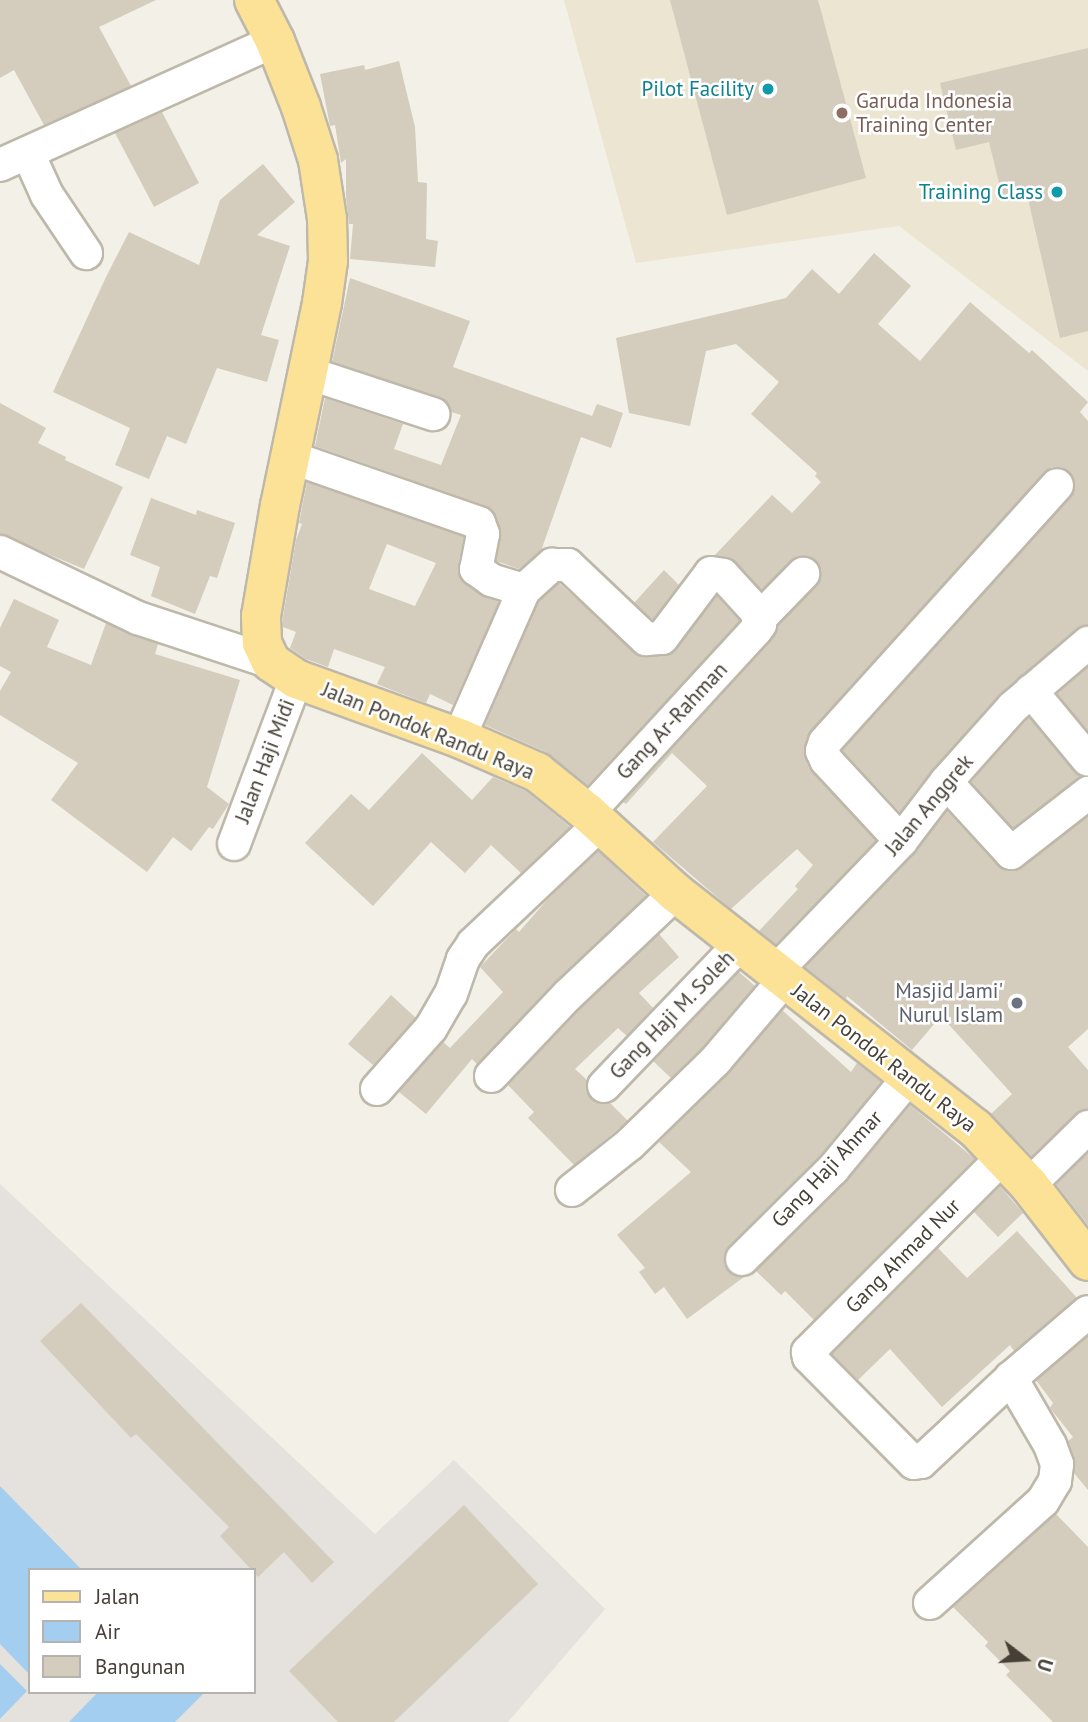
<!DOCTYPE html>
<style>
body{margin:0}
#map{position:relative;width:1088px;height:1722px;overflow:hidden;background:#f3f0e7;font-family:"PT Sans",sans-serif}
div>[style]{position:absolute}
.industrial>*{inset:0;background:#e5e1dc}
.education>*{inset:0;background:#ece5d1}
.water>*{inset:0;background:#a4ceef}
.building>*{inset:0;background:#d4ccbc}
.roads{filter:drop-shadow(2px 0 #beb8aa) drop-shadow(-2px 0 #beb8aa) drop-shadow(0 2px #beb8aa) drop-shadow(0 -2px #beb8aa)}
.minor>*{height:32px;margin:-16px;padding:0 16px;transform-origin:16px;border-radius:16px;background:#fff}
.major>*{height:38px;margin:-19px;padding:0 19px;transform-origin:19px;border-radius:19px;background:#fce297}
.dots>*{width:19px;height:19px;translate:-50% -50%;box-sizing:border-box;border:4px solid #fff;border-radius:50%}
span{translate:-50% -50%;white-space:nowrap;text-align:center;line-height:1.15;-webkit-text-stroke:5px #fff;paint-order:stroke}
.culture-label{font-size:21px;color:#0d838f}
.right{translate:-100% -50%;text-align:right}
.education-label{font-size:21px;color:#785e54}
.left{translate:0 -50%;text-align:left}
.street-label{font-size:21px;color:#464036}
.worship-label{font-size:21px;color:#5b616d}
.legend{position:absolute;left:28px;top:1568px;width:228px;height:126px;box-sizing:border-box;background:#fff;border:2px solid #b5b3af;margin:0;padding:9px 12px;list-style:none;font-size:21px;color:#464036}
.legend li{display:flex;align-items:center;gap:14px;height:35px}
.legend b{width:35px;border:2px solid #b5b3af}
.north{position:absolute;left:990px;top:1624px;width:70px;height:70px;-webkit-text-stroke:5px #fff;paint-order:stroke;rotate:107deg;font-size:19px;font-weight:700;line-height:28px;text-align:center;color:#464036}
.north::after{content:'';display:block;margin:auto;width:24px;height:32px;background:#464036;clip-path:polygon(50% 0,100% 100%,50% 72%,0 100%)}
</style>
<div id="map">
<div class="industrial">
<div style="clip-path:polygon(evenodd,0 1184px,375px 1534px,454px 1460px,605px 1609px,508px 1722px,0 1722px,0 1184px,30px 1570px,254px 1570px,254px 1692px,30px 1692px,30px 1570px)"></div>
</div>
<div class="education">
<div style="clip-path:polygon(564px 0,1088px 0,1088px 371px,899px 226px,636px 263px)"></div>
</div>
<div class="water">
<div style="clip-path:polygon(0 1486px,82px 1570px,30px 1570px,30px 1675px,0 1644px)"></div>
<div style="clip-path:polygon(0 1664px,27px 1691px,0 1719px)"></div>
<div style="clip-path:polygon(98px 1692px,205px 1692px,175px 1722px,69px 1722px)"></div>
</div>
<div class="building">
<div style="clip-path:polygon(0 0,156px 0,99px 27px,131px 86px,44px 125px,14px 70px,0 78px)"></div>
<div style="clip-path:polygon(670px 0,818px 0,866px 178px,727px 215px)"></div>
<div style="clip-path:polygon(1088px 48px,1088px 331px,1060px 338px,1026px 190px,1002px 195px,989px 142px,956px 150px,940px 83px)"></div>
<div style="clip-path:polygon(399px 61px,415px 127px,418px 182px,427px 183px,426px 239px,438px 241px,435px 267px,350px 259px,353px 224px,349px 224px,346px 198px,346px 159px,341px 163px,335px 125px,330px 126px,329px 121px,320px 74px,364px 65px,365px 70px)"></div>
<div style="clip-path:polygon(162px 112px,199px 183px,154px 207px,115px 133px)"></div>
<div style="clip-path:polygon(263px 164px,295px 202px,257px 235px,290px 246px,261px 335px,279px 340px,267px 382px,217px 368px,186px 444px,167px 436px,149px 479px,115px 465px,130px 428px,53px 392px,106px 277px,129px 232px,199px 265px,220px 200px)"></div>
<div style="clip-path:polygon(874px 253px,911px 286px,878px 324px,920px 361px,970px 302px,1029px 353px,1032px 350px,1088px 402px,1080px 412px,1088px 421px,1088px 625px,1076px 629px,999px 695px,932px 770px,900px 812px,842px 750px,1071px 497px,1075px 488px,1074px 479px,1061px 467px,1052px 467px,1043px 473px,808px 736px,805px 758px,809px 768px,876px 841px,776px 944px,759px 931px,798px 889px,795px 886px,813px 865px,797px 849px,731px 909px,653px 842px,707px 786px,672px 753px,626px 804px,623px 802px,770px 642px,778px 626px,817px 586px,821px 570px,816px 561px,808px 556px,799px 556px,790px 561px,762px 590px,736px 562px,715px 555px,772px 495px,792px 513px,821px 482px,815px 476px,817px 473px,751px 414px,779px 382px,736px 344px,706px 351px,690px 426px,629px 413px,616px 338px,786px 298px,812px 269px,839px 294px)"></div>
<div style="clip-path:polygon(350px 278px,470px 321px,453px 367px,592px 416px,597px 404px,623px 413px,611px 448px,581px 437px,541px 551px,519px 569px,496px 561px,500px 528px,492px 510px,486px 506px,315px 446px,325px 398px,403px 424px,394px 449px,441px 465px,461px 415px,451px 412px,447px 402px,439px 397px,332px 362px)"></div>
<div style="clip-path:polygon(0 403px,46px 428px,38px 443px,66px 457px,65px 460px,123px 487px,84px 569px,0 534px)"></div>
<div style="clip-path:polygon(evenodd,307px 482px,464px 537px,458px 565px,459px 576px,480px 595px,499px 602px,453px 705px,430px 694px,426px 703px,389px 689px,377px 684px,385px 667px,334px 649px,328px 667px,306px 659px,290px 648px,296px 632px,283px 627px,283px 617px,296px 540px,302px 524px,299px 523px,307px 482px,387px 544px,436px 563px,415px 606px,369px 589px,387px 544px)"></div>
<div style="clip-path:polygon(151px 498px,196px 515px,197px 510px,235px 523px,217px 578px,210px 576px,195px 614px,151px 596px,160px 567px,130px 555px)"></div>
<div style="clip-path:polygon(664px 570px,679px 585px,653px 620px,634px 603px)"></div>
<div style="clip-path:polygon(559px 583px,640px 656px,671px 654px,717px 596px,740px 621px,588px 785px,546px 752px,485px 725px,539px 601px)"></div>
<div style="clip-path:polygon(14px 599px,59px 620px,47px 647px,91px 665px,106px 623px,158px 644px,155px 654px,240px 680px,207px 787px,229px 804px,213px 829px,209px 827px,191px 851px,173px 837px,147px 872px,51px 800px,78px 763px,0 715px,0 691px,11px 672px,0 666px,0 628px)"></div>
<div style="clip-path:polygon(1088px 667px,1088px 731px,1057px 694px)"></div>
<div style="clip-path:polygon(1029px 717px,1081px 777px,1013px 828px,971px 782px)"></div>
<div style="clip-path:polygon(422px 753px,472px 800px,493px 777px,526px 791px,570px 827px,521px 873px,491px 845px,465px 873px,431px 842px,373px 906px,305px 843px,351px 794px,369px 810px)"></div>
<div style="clip-path:polygon(947px 811px,997px 865px,1013px 871px,1088px 816px,1088px 1029px,1068px 1047px,1088px 1070px,1088px 1109px,1075px 1114px,1032px 1156px,991px 1114px,1012px 1094px,941px 1016px,912px 1050px,847px 996px,846px 999px,805px 967px,914px 854px)"></div>
<div style="clip-path:polygon(598px 851px,646px 896px,555px 982px,477px 1064px,472px 1059px,426px 1114px,399px 1092px,443px 1042px,450px 1048px,503px 992px,480px 967px,516px 929px,519px 932px,547px 900px)"></div>
<div style="clip-path:polygon(659px 934px,679px 957px,639px 993px,653px 1008px,627px 1036px,618px 1028px,575px 1069px,587px 1080px,586px 1090px,591px 1099px,600px 1104px,610px 1103px,628px 1121px,574px 1165px,528px 1118px,534px 1112px,508px 1085px,581px 1008px)"></div>
<div style="clip-path:polygon(739px 972px,755px 986px,703px 1047px,671px 1078px,653px 1061px)"></div>
<div style="clip-path:polygon(391px 995px,416px 1018px,373px 1065px,348px 1044px)"></div>
<div style="clip-path:polygon(782px 1010px,851px 1072px,857px 1063px,881px 1082px,819px 1157px,729px 1246px,724px 1255px,724px 1264px,729px 1272px,744px 1277px,687px 1319px,664px 1287px,655px 1294px,639px 1272px,645px 1268px,617px 1235px,691px 1172px,659px 1142px,729px 1073px)"></div>
<div style="clip-path:polygon(910px 1105px,975px 1159px,814px 1320px,785px 1291px,781px 1295px,756px 1271px,846px 1182px)"></div>
<div style="clip-path:polygon(1088px 1153px,1088px 1225px,1056px 1184px)"></div>
<div style="clip-path:polygon(1000px 1186px,1023px 1213px,998px 1237px,974px 1212px)"></div>
<div style="clip-path:polygon(1017px 1231px,1077px 1298px,1014px 1351px,1010px 1345px,942px 1407px,890px 1349px,858px 1380px,832px 1354px,938px 1248px,967px 1278px)"></div>
<div style="clip-path:polygon(81px 1303px,334px 1562px,312px 1583px,284px 1552px,258px 1577px,220px 1536px,229px 1527px,136px 1434px,131px 1438px,40px 1341px)"></div>
<div style="clip-path:polygon(1088px 1336px,1088px 1490px,1074px 1473px,1074px 1458px,1068px 1441px,1073px 1437px,1050px 1408px,1053px 1403px,1036px 1380px)"></div>
<div style="clip-path:polygon(464px 1505px,538px 1584px,394px 1722px,338px 1722px,289px 1671px)"></div>
<div style="clip-path:polygon(1056px 1514px,1088px 1547px,1088px 1722px,1053px 1722px,1006px 1675px,1010px 1671px,985px 1646px,988px 1642px,953px 1607px)"></div>
</div>
<div class="roads">
<div class="minor">
<div style="left:28px;top:153px;width:46px;rotate:65.7deg"></div>
<div style="left:47px;top:195px;width:70px;rotate:56.1deg"></div>
<div style="left:0;top:165px;width:302px;rotate:-24.3deg"></div>
<div style="left:308px;top:373px;width:132px;rotate:18.2deg"></div>
<div style="left:290px;top:457px;width:200px;rotate:19.2deg"></div>
<div style="left:479px;top:523px;width:12px;rotate:70deg"></div>
<div style="left:483px;top:534px;width:36px;rotate:101deg"></div>
<div style="left:476px;top:569px;width:19px;rotate:36deg"></div>
<div style="left:491px;top:580px;width:34px;rotate:17deg"></div>
<div style="left:524px;top:590px;width:38px;rotate:-42deg"></div>
<div style="left:552px;top:565px;width:16px"></div>
<div style="left:568px;top:565px;width:108px;rotate:43.5deg"></div>
<div style="left:646px;top:639px;width:16px;rotate:-4deg"></div>
<div style="left:662px;top:638px;width:81px;rotate:-53deg"></div>
<div style="left:711px;top:573px;width:12px;rotate:9deg"></div>
<div style="left:723px;top:575px;width:49px;rotate:47.5deg"></div>
<div style="left:756px;top:611px;width:14px;rotate:73deg"></div>
<div style="left:760px;top:624px;width:7px;rotate:124deg"></div>
<div style="left:756px;top:630px;width:248px;rotate:132.6deg"></div>
<div style="left:0;top:552px;width:153px;rotate:25.6deg"></div>
<div style="left:138px;top:618px;width:140px;rotate:18.3deg"></div>
<div style="left:760px;top:618px;width:62px;rotate:-45.7deg"></div>
<div style="left:1031px;top:691px;width:89px;rotate:50.4deg"></div>
<div style="left:459px;top:738px;width:162px;rotate:-66.3deg"></div>
<div style="left:946px;top:782px;width:96px;rotate:47.5deg"></div>
<div style="left:1011px;top:853px;width:98px;rotate:-37.9deg"></div>
<div style="left:901px;top:841px;width:110px;rotate:-132.8deg"></div>
<div style="left:826px;top:760px;width:10px;rotate:-114deg"></div>
<div style="left:822px;top:751px;width:9px;rotate:-72deg"></div>
<div style="left:825px;top:742px;width:346px;rotate:-47.9deg"></div>
<div style="left:234px;top:844px;width:176px;rotate:-69.4deg"></div>
<div style="left:775px;top:972px;width:182px;rotate:-46.1deg"></div>
<div style="left:901px;top:841px;width:74px;rotate:-52.7deg"></div>
<div style="left:946px;top:782px;width:101px;rotate:-48.2deg"></div>
<div style="left:1013px;top:707px;width:99px;rotate:-40.5deg"></div>
<div style="left:491px;top:1076px;width:112px;rotate:-46.5deg"></div>
<div style="left:568px;top:995px;width:149px;rotate:-43.4deg"></div>
<div style="left:604px;top:1086px;width:197px;rotate:-46.2deg"></div>
<div style="left:377px;top:1089px;width:81px;rotate:-48.5deg"></div>
<div style="left:431px;top:1028px;width:39px;rotate:-60deg"></div>
<div style="left:451px;top:994px;width:37px;rotate:-71deg"></div>
<div style="left:463px;top:959px;width:18px;rotate:-56deg"></div>
<div style="left:473px;top:944px;width:175px;rotate:-43.4deg"></div>
<div style="left:1003px;top:1157px;width:276px;rotate:135deg"></div>
<div style="left:808px;top:1352px;width:5px;rotate:79deg"></div>
<div style="left:809px;top:1357px;width:149px;rotate:45.3deg"></div>
<div style="left:914px;top:1463px;width:7px;rotate:-8deg"></div>
<div style="left:921px;top:1462px;width:123px;rotate:-43deg"></div>
<div style="left:1029px;top:1185px;width:83px;rotate:-44.5deg"></div>
<div style="left:572px;top:1190px;width:74px;rotate:-38.4deg"></div>
<div style="left:630px;top:1144px;width:120px;rotate:-44.3deg"></div>
<div style="left:716px;top:1060px;width:105px;rotate:-49.6deg"></div>
<div style="left:742px;top:1259px;width:128px;rotate:-44.7deg"></div>
<div style="left:833px;top:1169px;width:119px;rotate:-50.4deg"></div>
<div style="left:930px;top:1603px;width:152px;rotate:-42.1deg"></div>
<div style="left:1043px;top:1501px;width:23px;rotate:-59deg"></div>
<div style="left:1055px;top:1481px;width:17px;rotate:-83deg"></div>
<div style="left:1057px;top:1464px;width:20px;rotate:-110deg"></div>
<div style="left:1050px;top:1445px;width:78px;rotate:-120.2deg"></div>
<div style="left:1011px;top:1378px;width:101px;rotate:-40.6deg"></div>
</div>
<div class="major">
<div style="left:254px;top:0;width:46px;rotate:62.9deg"></div>
<div style="left:275px;top:41px;width:71px;rotate:68.5deg"></div>
<div style="left:301px;top:107px;width:56px;rotate:72.2deg"></div>
<div style="left:318px;top:160px;width:60px;rotate:81.3deg"></div>
<div style="left:327px;top:219px;width:42px;rotate:88.6deg"></div>
<div style="left:328px;top:261px;width:42px;rotate:98.1deg"></div>
<div style="left:322px;top:303px;width:206px;rotate:101.7deg"></div>
<div style="left:280px;top:505px;width:113px;rotate:99.7deg"></div>
<div style="left:261px;top:616px;width:27px;rotate:88deg"></div>
<div style="left:262px;top:643px;width:21px;rotate:65deg"></div>
<div style="left:271px;top:662px;width:30px;rotate:34deg"></div>
<div style="left:296px;top:679px;width:173px;rotate:19.9deg"></div>
<div style="left:459px;top:738px;width:85px;rotate:23.6deg"></div>
<div style="left:537px;top:772px;width:65px;rotate:38.8deg"></div>
<div style="left:588px;top:813px;width:119px;rotate:42.3deg"></div>
<div style="left:676px;top:893px;width:380px;rotate:38.2deg"></div>
<div style="left:975px;top:1128px;width:79px;rotate:46.5deg"></div>
<div style="left:1029px;top:1185px;width:96px;rotate:52.2deg"></div>
</div>
</div>
<div class="dots">
<div style="left:768px;top:89px;background:#0f9aa8"></div>
<div style="left:842px;top:113px;background:#8d6e63"></div>
<div style="left:1057px;top:192px;background:#0f9aa8"></div>
<div style="left:1017px;top:1003px;background:#6b7280"></div>
</div>
<div class="culture-label">
<span class="right" style="left:754px;top:89px">Pilot Facility</span>
<span class="right" style="left:1043px;top:192px">Training Class</span>
</div>
<div class="education-label">
<span class="left" style="left:856px;top:113px">Garuda Indonesia<br>Training Center</span>
</div>
<div class="street-label">
<span style="left:672px;top:721px;rotate:-47deg">Gang Ar-Rahman</span>
<span style="left:428px;top:731px;rotate:22deg">Jalan Pondok Randu Raya</span>
<span style="left:265px;top:761px;rotate:-69deg">Jalan Haji Midi</span>
<span style="left:929px;top:805px;rotate:-50deg">Jalan Anggrek</span>
<span style="left:672px;top:1015px;rotate:-46deg">Gang Haji M. Soleh</span>
<span style="left:884px;top:1058px;rotate:38deg">Jalan Pondok Randu Raya</span>
<span style="left:827px;top:1169px;rotate:-47deg">Gang Haji Ahmar</span>
<span style="left:903px;top:1256px;rotate:-45deg">Gang Ahmad Nur</span>
</div>
<div class="worship-label">
<span class="right" style="left:1003px;top:1003px">Masjid Jami'<br>Nurul Islam</span>
</div>
<ul class="legend">
<li><b style="height:9px;background:#fce297"></b>Jalan</li>
<li><b style="height:19px;background:#a4ceef"></b>Air</li>
<li><b style="height:19px;background:#d4ccbc"></b>Bangunan</li>
</ul>
<div class="north">U</div>
</div>
